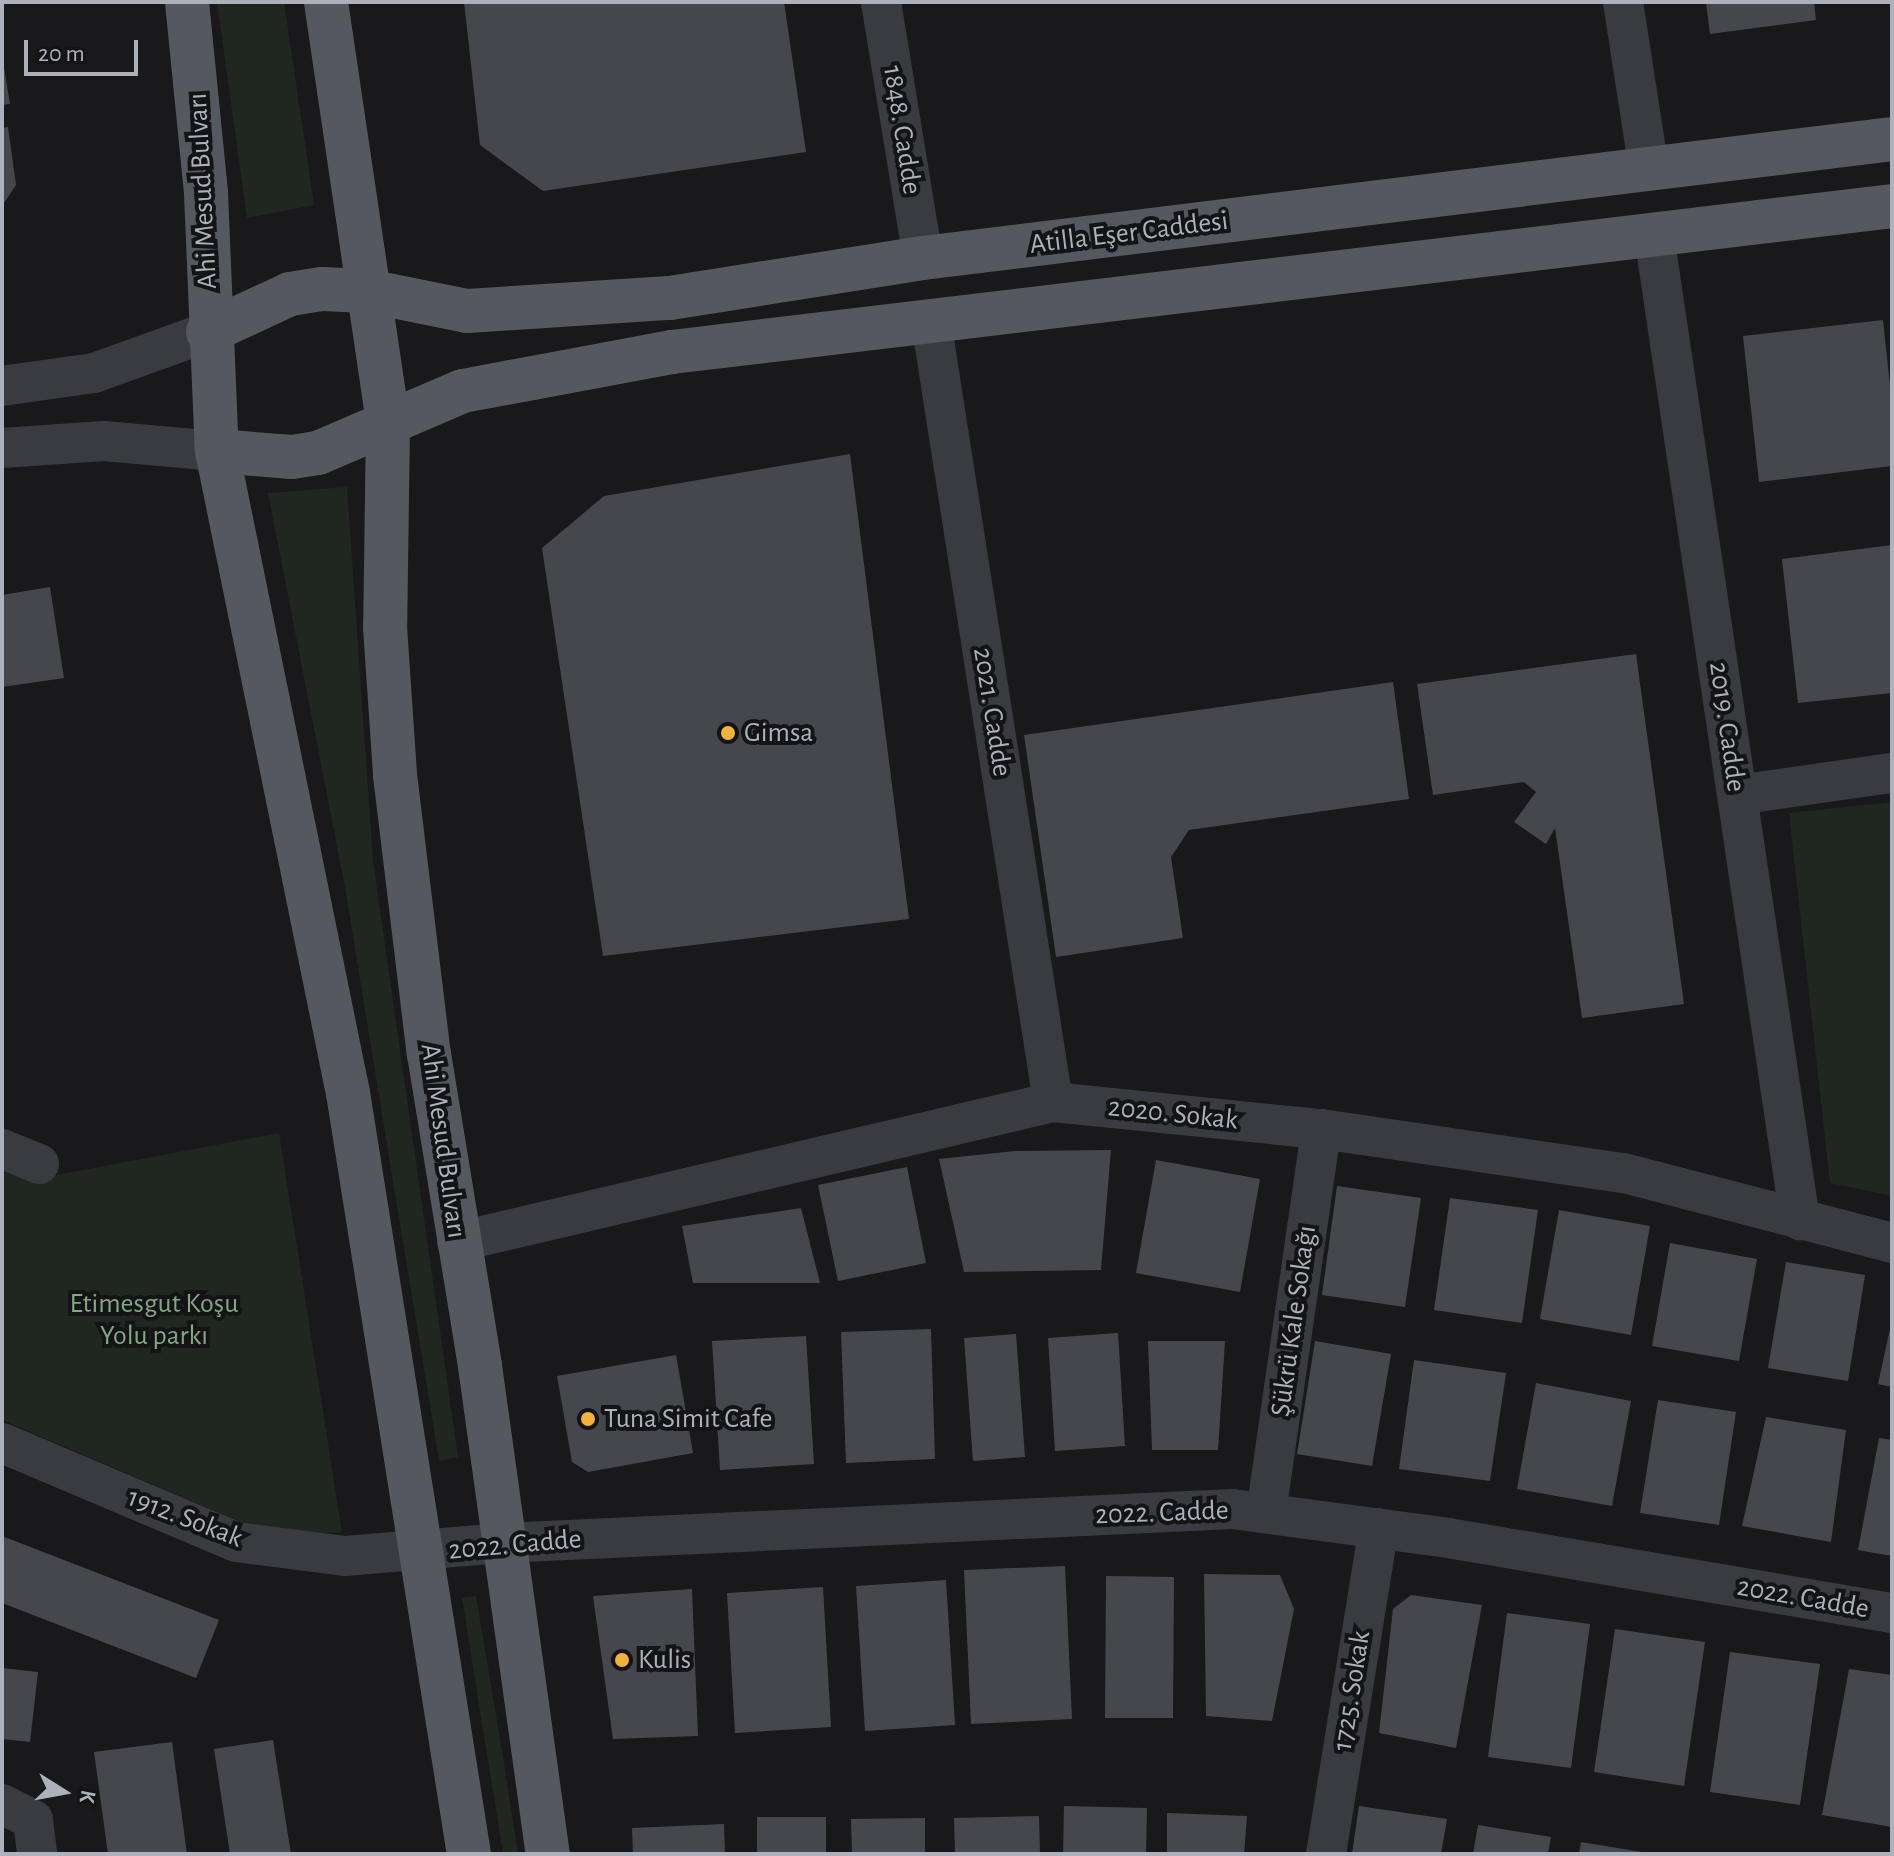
<!DOCTYPE html>
<meta charset="utf-8">
<style>
body{margin:0}
#map{position:relative;width:1894px;height:1856px;overflow:hidden;background:#19191c;font-family:"Alegreya Sans",sans-serif}
div>[style]{position:absolute}
.green>*{inset:0;background:#1f2720}
.building>*{inset:0;background:#46474c}
.minor>*{height:40px;margin:-20px;padding:0 20px;transform-origin:20px;border-radius:20px;background:#3a3b41}
.major>*{height:44px;margin:-22px;padding:0 22px;transform-origin:22px;border-radius:22px;background:#565860}
.dots>*{width:22px;height:22px;translate:-50% -50%;box-sizing:border-box;border:4px solid #141417;border-radius:50%}
span{translate:-50% -50%;white-space:nowrap;text-align:center;line-height:1.15;-webkit-text-stroke:8px #141417;paint-order:stroke}
.street-label{font-size:28px;color:#acb1bb}
.poi-label{font-size:28px;color:#acb1bb}
.left{translate:0 -50%;text-align:left}
.park-label{font-size:28px;color:#83a685}
.frame{position:absolute;inset:0;border:4px solid #acb1bb;pointer-events:none}
.north{position:absolute;left:24px;top:1752px;width:80px;height:80px;-webkit-text-stroke:6px #141417;paint-order:stroke;rotate:101deg;font-size:22px;font-weight:700;line-height:32px;text-align:center;color:#acb1bb}
.north::after{content:'';display:block;margin:auto;width:28px;height:36px;background:#acb1bb;clip-path:polygon(50% 0,100% 100%,50% 72%,0 100%)}
.scale{position:absolute;left:24px;top:40px;width:114px;height:36px;box-sizing:border-box;border:4px solid #acb1bb;border-top:0;padding-left:10px;font-size:24px;line-height:28px;white-space:nowrap;color:#acb1bb;-webkit-text-stroke:6px #141417;paint-order:stroke}
</style>
<div id="map">
<div class="green">
<div style="clip-path:polygon(217px 2px,284px 2px,314px 205px,247px 218px)"></div>
<div style="clip-path:polygon(347px 487px,373px 861px,458px 1457px,439px 1461px,344px 882px,268px 493px)"></div>
<div style="clip-path:polygon(1892px 802px,1892px 1196px,1830px 1183px,1789px 813px)"></div>
<div style="clip-path:polygon(279px 1133px,342px 1532px,274px 1536px,2px 1420px,2px 1172px,31px 1180px)"></div>
<div style="clip-path:polygon(476px 1596px,503px 1757px,518px 1854px,503px 1854px,462px 1598px)"></div>
</div>
<div class="building">
<div style="clip-path:polygon(464px 2px,784px 2px,806px 152px,543px 191px,480px 145px)"></div>
<div style="clip-path:polygon(1706px 2px,1814px 2px,1816px 20px,1710px 34px)"></div>
<div style="clip-path:polygon(2px 55px,10px 104px,2px 105px)"></div>
<div style="clip-path:polygon(8px 127px,16px 185px,2px 206px,2px 128px)"></div>
<div style="clip-path:polygon(1883px 320px,1892px 404px,1892px 466px,1759px 482px,1743px 336px)"></div>
<div style="clip-path:polygon(850px 454px,909px 919px,603px 956px,542px 548px,604px 496px)"></div>
<div style="clip-path:polygon(1892px 545px,1892px 693px,1798px 703px,1782px 559px)"></div>
<div style="clip-path:polygon(50px 587px,64px 678px,2px 687px,2px 595px)"></div>
<div style="clip-path:polygon(1636px 654px,1684px 1004px,1582px 1018px,1555px 828px,1546px 844px,1514px 822px,1536px 792px,1524px 782px,1433px 795px,1417px 684px)"></div>
<div style="clip-path:polygon(1393px 682px,1409px 799px,1189px 830px,1171px 857px,1183px 938px,1056px 957px,1024px 735px)"></div>
<div style="clip-path:polygon(1111px 1150px,1101px 1270px,964px 1272px,939px 1159px,1015px 1151px)"></div>
<div style="clip-path:polygon(1156px 1160px,1260px 1179px,1240px 1292px,1136px 1273px)"></div>
<div style="clip-path:polygon(907px 1167px,926px 1263px,838px 1281px,818px 1185px)"></div>
<div style="clip-path:polygon(1337px 1186px,1421px 1198px,1405px 1307px,1322px 1295px)"></div>
<div style="clip-path:polygon(1450px 1198px,1538px 1210px,1522px 1323px,1434px 1310px)"></div>
<div style="clip-path:polygon(801px 1208px,820px 1283px,693px 1283px,682px 1226px)"></div>
<div style="clip-path:polygon(1559px 1210px,1650px 1226px,1631px 1335px,1540px 1319px)"></div>
<div style="clip-path:polygon(1670px 1243px,1757px 1259px,1739px 1361px,1652px 1346px)"></div>
<div style="clip-path:polygon(1786px 1262px,1865px 1275px,1848px 1381px,1768px 1368px)"></div>
<div style="clip-path:polygon(1891px 1324px,1892px 1324px,1892px 1387px,1878px 1384px)"></div>
<div style="clip-path:polygon(931px 1329px,935px 1459px,846px 1463px,841px 1332px)"></div>
<div style="clip-path:polygon(1118px 1333px,1125px 1446px,1055px 1451px,1048px 1338px)"></div>
<div style="clip-path:polygon(1016px 1334px,1025px 1457px,973px 1461px,964px 1338px)"></div>
<div style="clip-path:polygon(806px 1336px,814px 1464px,720px 1470px,712px 1341px)"></div>
<div style="clip-path:polygon(1148px 1341px,1225px 1341px,1218px 1450px,1152px 1450px)"></div>
<div style="clip-path:polygon(1315px 1341px,1391px 1354px,1372px 1466px,1297px 1454px)"></div>
<div style="clip-path:polygon(676px 1355px,693px 1453px,588px 1472px,572px 1462px,557px 1376px)"></div>
<div style="clip-path:polygon(1414px 1360px,1506px 1373px,1490px 1481px,1399px 1469px)"></div>
<div style="clip-path:polygon(1536px 1383px,1631px 1401px,1612px 1506px,1517px 1489px)"></div>
<div style="clip-path:polygon(1658px 1400px,1736px 1412px,1719px 1525px,1640px 1513px)"></div>
<div style="clip-path:polygon(1766px 1417px,1846px 1430px,1831px 1542px,1742px 1526px)"></div>
<div style="clip-path:polygon(1879px 1438px,1892px 1440px,1892px 1556px,1858px 1550px)"></div>
<div style="clip-path:polygon(2px 1536px,219px 1620px,196px 1678px,2px 1603px)"></div>
<div style="clip-path:polygon(1065px 1566px,1072px 1719px,971px 1724px,964px 1570px)"></div>
<div style="clip-path:polygon(1204px 1574px,1280px 1575px,1294px 1609px,1272px 1721px,1206px 1716px)"></div>
<div style="clip-path:polygon(1106px 1576px,1174px 1577px,1173px 1718px,1105px 1718px)"></div>
<div style="clip-path:polygon(946px 1580px,955px 1725px,865px 1731px,856px 1586px)"></div>
<div style="clip-path:polygon(823px 1587px,831px 1727px,735px 1733px,727px 1593px)"></div>
<div style="clip-path:polygon(692px 1589px,698px 1736px,613px 1739px,593px 1596px)"></div>
<div style="clip-path:polygon(1411px 1595px,1482px 1605px,1456px 1748px,1379px 1733px,1393px 1609px)"></div>
<div style="clip-path:polygon(1507px 1613px,1590px 1624px,1571px 1768px,1488px 1757px)"></div>
<div style="clip-path:polygon(1615px 1629px,1705px 1642px,1684px 1786px,1594px 1772px)"></div>
<div style="clip-path:polygon(1730px 1652px,1820px 1664px,1800px 1805px,1710px 1792px)"></div>
<div style="clip-path:polygon(2px 1668px,38px 1672px,30px 1742px,2px 1739px)"></div>
<div style="clip-path:polygon(1849px 1669px,1892px 1675px,1892px 1827px,1822px 1815px)"></div>
<div style="clip-path:polygon(273px 1740px,291px 1854px,230px 1854px,214px 1749px)"></div>
<div style="clip-path:polygon(172px 1742px,187px 1854px,108px 1854px,94px 1752px)"></div>
<div style="clip-path:polygon(1064px 1806px,1147px 1808px,1146px 1854px,1063px 1854px)"></div>
<div style="clip-path:polygon(1359px 1806px,1447px 1819px,1441px 1854px,1352px 1854px)"></div>
<div style="clip-path:polygon(1167px 1813px,1247px 1816px,1244px 1854px,1167px 1854px)"></div>
<div style="clip-path:polygon(1039px 1816px,1040px 1854px,955px 1854px,954px 1818px)"></div>
<div style="clip-path:polygon(757px 1817px,826px 1817px,826px 1854px,757px 1854px)"></div>
<div style="clip-path:polygon(925px 1818px,925px 1854px,852px 1854px,851px 1819px)"></div>
<div style="clip-path:polygon(724px 1824px,725px 1854px,633px 1854px,632px 1828px)"></div>
<div style="clip-path:polygon(1478px 1825px,1551px 1837px,1548px 1854px,1473px 1854px)"></div>
<div style="clip-path:polygon(1581px 1842px,1642px 1852px,1642px 1854px,1579px 1854px)"></div>
</div>
<div class="minor">
<div style="left:881px;top:2px;width:259px;rotate:80.7deg"></div>
<div style="left:1623px;top:2px;width:170px;rotate:81.2deg"></div>
<div style="left:1654px;top:235px;width:996px;rotate:81.57deg"></div>
<div style="left:931px;top:321px;width:790px;rotate:81.12deg"></div>
<div style="left:2px;top:386px;width:93px;rotate:-8deg"></div>
<div style="left:94px;top:373px;width:121px;rotate:-19.8deg"></div>
<div style="left:2px;top:448px;width:102px;rotate:-3.9deg"></div>
<div style="left:104px;top:441px;width:113px;rotate:5.1deg"></div>
<div style="left:1737px;top:795px;width:157px;rotate:-8.1deg"></div>
<div style="left:2px;top:1149px;width:40px;rotate:22deg"></div>
<div style="left:457px;top:1242px;width:612px;rotate:-13.22deg"></div>
<div style="left:1053px;top:1102px;width:269px;rotate:5.8deg"></div>
<div style="left:1321px;top:1129px;width:306px;rotate:8.3deg"></div>
<div style="left:1624px;top:1173px;width:277px;rotate:14.6deg"></div>
<div style="left:2px;top:1443px;width:254px;rotate:22.9deg"></div>
<div style="left:236px;top:1542px;width:110px;rotate:7.3deg"></div>
<div style="left:345px;top:1556px;width:160px;rotate:-4.7deg"></div>
<div style="left:504px;top:1543px;width:729px;rotate:-2.67deg"></div>
<div style="left:1232px;top:1509px;width:218px;rotate:7.6deg"></div>
<div style="left:1448px;top:1538px;width:450px;rotate:9.6deg"></div>
<div style="left:1266px;top:1513px;width:388px;rotate:-81.8deg"></div>
<div style="left:2px;top:1804px;width:35px;rotate:27deg"></div>
<div style="left:33px;top:1820px;width:34px;rotate:83deg"></div>
<div style="left:1326px;top:1854px;width:330px;rotate:-80.8deg"></div>
</div>
<div class="major">
<div style="left:187px;top:2px;width:192px;rotate:84.3deg"></div>
<div style="left:206px;top:193px;width:258px;rotate:87.6deg"></div>
<div style="left:217px;top:451px;width:655px;rotate:78.47deg"></div>
<div style="left:348px;top:1093px;width:771px;rotate:80.97deg"></div>
<div style="left:326px;top:2px;width:427px;rotate:81.6deg"></div>
<div style="left:388px;top:424px;width:203px;rotate:90.8deg"></div>
<div style="left:385px;top:627px;width:148px;rotate:86.1deg"></div>
<div style="left:395px;top:775px;width:281px;rotate:83.1deg"></div>
<div style="left:429px;top:1054px;width:316px;rotate:80.7deg"></div>
<div style="left:480px;top:1366px;width:493px;rotate:82.1deg"></div>
<div style="left:208px;top:332px;width:90px;rotate:-24.9deg"></div>
<div style="left:290px;top:294px;width:32px;rotate:-9deg"></div>
<div style="left:322px;top:289px;width:46px;rotate:2.5deg"></div>
<div style="left:368px;top:291px;width:101px;rotate:11.4deg"></div>
<div style="left:467px;top:311px;width:203px;rotate:-3.7deg"></div>
<div style="left:670px;top:298px;width:256px;rotate:-9deg"></div>
<div style="left:923px;top:258px;width:976px;rotate:-7deg"></div>
<div style="left:217px;top:451px;width:75px;rotate:4.6deg"></div>
<div style="left:292px;top:457px;width:26px;rotate:-9deg"></div>
<div style="left:318px;top:453px;width:158px;rotate:-23.2deg"></div>
<div style="left:463px;top:391px;width:213px;rotate:-10.6deg"></div>
<div style="left:672px;top:352px;width:1229px;rotate:-6.82deg"></div>
</div>
<div class="dots">
<div style="left:728px;top:733px;background:#f1b33c"></div>
<div style="left:588px;top:1419px;background:#f1b33c"></div>
<div style="left:622px;top:1660px;background:#f1b33c"></div>
</div>
<div class="street-label">
<span style="left:902px;top:130px;rotate:81deg">1848. Cadde</span>
<span style="left:203px;top:191px;rotate:-93deg">Ahi Mesud Bulvarı</span>
<span style="left:1129px;top:233px;rotate:-7deg">Atilla Eşer Caddesi</span>
<span style="left:992px;top:712px;rotate:81deg">2021. Cadde</span>
<span style="left:1727px;top:727px;rotate:82deg">2019. Cadde</span>
<span style="left:1173px;top:1114px;rotate:6deg">2020. Sokak</span>
<span style="left:443px;top:1141px;rotate:82deg">Ahi Mesud Bulvarı</span>
<span style="left:1294px;top:1321px;rotate:-82deg">Şükrü Kale Sokağı</span>
<span style="left:1162px;top:1513px;rotate:-2deg">2022. Cadde</span>
<span style="left:185px;top:1518px;rotate:21deg">1912. Sokak</span>
<span style="left:515px;top:1545px;rotate:-5deg">2022. Cadde</span>
<span style="left:1803px;top:1598px;rotate:10deg">2022. Cadde</span>
<span style="left:1352px;top:1691px;rotate:-81deg">1725. Sokak</span>
</div>
<div class="poi-label">
<span class="left" style="left:744px;top:733px">Gimsa</span>
<span class="left" style="left:604px;top:1419px">Tuna Simit Cafe</span>
<span class="left" style="left:638px;top:1660px">Kulis</span>
</div>
<div class="park-label">
<span style="left:154px;top:1320px">Etimesgut Koşu<br>Yolu parkı</span>
</div>
<div class="frame"></div>
<div class="north">K</div>
<div class="scale">20 m</div>
</div>
